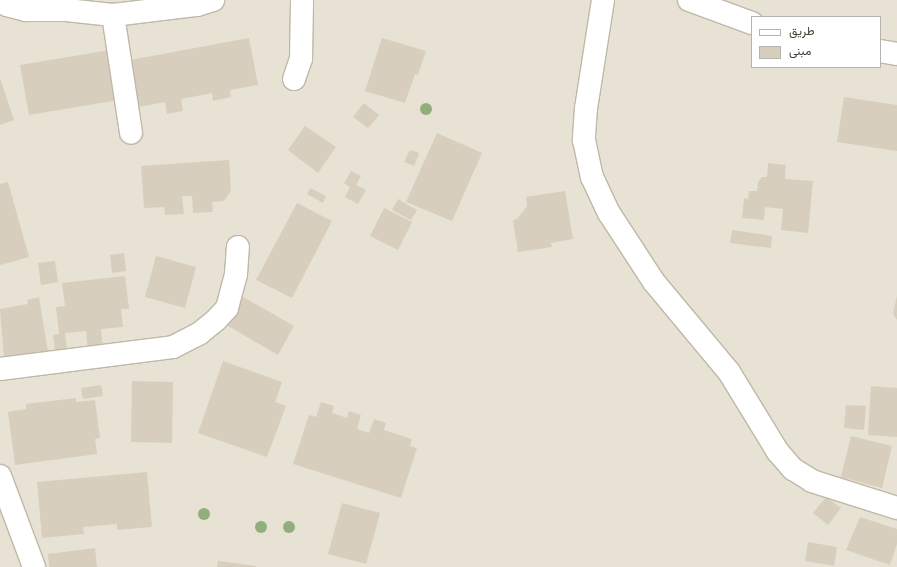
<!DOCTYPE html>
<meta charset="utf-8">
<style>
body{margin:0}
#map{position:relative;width:897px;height:567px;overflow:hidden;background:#f3efe5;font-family:Roboto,Vazirmatn,sans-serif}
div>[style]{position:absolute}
.residential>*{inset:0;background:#e7e2d3}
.building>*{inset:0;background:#d8cebd}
.roads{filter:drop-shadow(1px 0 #bfb8a7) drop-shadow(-1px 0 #bfb8a7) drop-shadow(0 1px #bfb8a7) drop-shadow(0 -1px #bfb8a7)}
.minor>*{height:22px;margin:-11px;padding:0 11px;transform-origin:11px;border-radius:11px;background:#fff}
.trees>*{width:12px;height:12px;margin:-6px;border-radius:50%;background:#92ae7c}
span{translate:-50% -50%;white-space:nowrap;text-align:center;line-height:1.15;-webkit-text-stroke:3.5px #fff;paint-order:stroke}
.legend{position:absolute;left:751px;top:16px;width:130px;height:52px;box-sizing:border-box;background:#fff;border:1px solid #b5b3ae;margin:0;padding:5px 7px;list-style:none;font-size:12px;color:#464034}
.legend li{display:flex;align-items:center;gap:8px;height:20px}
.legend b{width:20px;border:1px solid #b5b3ae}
</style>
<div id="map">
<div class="residential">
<div style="clip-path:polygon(evenodd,0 0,897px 0,897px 567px,0 567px,0 0,752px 17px,880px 17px,880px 67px,752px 67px,752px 17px)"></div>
</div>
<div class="building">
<div style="clip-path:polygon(249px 38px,258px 85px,230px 90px,231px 97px,213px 101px,212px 93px,181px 99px,183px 111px,167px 114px,165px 102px,133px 108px,125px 61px)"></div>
<div style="clip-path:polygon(382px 38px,426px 51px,418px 75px,415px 74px,405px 103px,365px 91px)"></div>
<div style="clip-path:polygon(110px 50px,119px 100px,29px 115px,20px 65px)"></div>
<div style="clip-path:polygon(0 78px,14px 120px,0 125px)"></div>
<div style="clip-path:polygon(844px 97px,897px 105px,897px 151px,837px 142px)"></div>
<div style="clip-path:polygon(364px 103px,379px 115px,368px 128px,353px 117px)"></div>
<div style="clip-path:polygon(305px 126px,336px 147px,318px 173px,288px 150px)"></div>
<div style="clip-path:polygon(437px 133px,482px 153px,452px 221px,406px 202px)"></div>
<div style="clip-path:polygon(410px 150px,419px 153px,414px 166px,404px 162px)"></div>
<div style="clip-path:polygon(229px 160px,231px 191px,224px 201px,212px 202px,213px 212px,193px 213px,192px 196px,182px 196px,184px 214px,165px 215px,164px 207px,144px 208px,141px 166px)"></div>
<div style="clip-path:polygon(768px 163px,786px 165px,785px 179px,813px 181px,808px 233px,781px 230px,783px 209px,765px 207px,764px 220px,742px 218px,744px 198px,748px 199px,749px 191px,757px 191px,758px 182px,762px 177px,767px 177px)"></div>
<div style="clip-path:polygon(351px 171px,361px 176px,356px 185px,366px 190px,358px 204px,345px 197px,350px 187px,344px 183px)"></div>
<div style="clip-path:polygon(8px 182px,29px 257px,0 265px,0 184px)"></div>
<div style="clip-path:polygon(310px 188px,326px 196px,323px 203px,307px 194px)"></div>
<div style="clip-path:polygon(565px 191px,573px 239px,551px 243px,552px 247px,518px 252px,513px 220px,517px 219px,527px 206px,526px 197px)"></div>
<div style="clip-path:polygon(398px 199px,417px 210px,411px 220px,392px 210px)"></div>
<div style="clip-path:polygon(297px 203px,332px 221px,292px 298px,256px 280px)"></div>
<div style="clip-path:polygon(384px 208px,412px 222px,398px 250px,370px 236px)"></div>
<div style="clip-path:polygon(732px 230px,772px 236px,771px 248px,730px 243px)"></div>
<div style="clip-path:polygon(124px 253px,126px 271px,112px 273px,110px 255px)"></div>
<div style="clip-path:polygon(156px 256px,196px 267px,185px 308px,145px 297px)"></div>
<div style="clip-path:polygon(55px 261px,58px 282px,41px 285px,38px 263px)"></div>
<div style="clip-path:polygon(125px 276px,129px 309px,121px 309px,123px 327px,101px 329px,103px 349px,88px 351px,86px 331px,65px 333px,68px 357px,56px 359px,53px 335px,59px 334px,56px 307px,65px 306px,62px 283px)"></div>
<div style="clip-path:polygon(240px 295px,294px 326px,278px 355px,223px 323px)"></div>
<div style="clip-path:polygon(897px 296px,897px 320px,893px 314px)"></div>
<div style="clip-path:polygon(39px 297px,48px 352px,4px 359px,0 309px,28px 304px,27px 300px)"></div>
<div style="clip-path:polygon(223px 361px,282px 382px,275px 402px,286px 406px,267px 457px,198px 433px)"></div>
<div style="clip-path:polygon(132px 381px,173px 382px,172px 443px,131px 442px)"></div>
<div style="clip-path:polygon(101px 385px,103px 396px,83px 399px,81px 388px)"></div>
<div style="clip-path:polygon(871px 386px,897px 388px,897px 437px,868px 435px)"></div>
<div style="clip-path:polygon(76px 398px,76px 402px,95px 400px,100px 438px,95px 439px,97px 454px,15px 465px,8px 412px,26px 409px,26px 404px)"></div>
<div style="clip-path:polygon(321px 402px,334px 406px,332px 413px,347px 418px,349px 411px,361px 415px,357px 429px,369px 433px,374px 419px,386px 423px,384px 430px,412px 439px,410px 446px,417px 448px,401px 498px,293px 464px,309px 415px,316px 417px)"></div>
<div style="clip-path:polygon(846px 405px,866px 406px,864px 430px,844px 428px)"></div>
<div style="clip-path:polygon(851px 436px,892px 446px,882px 488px,841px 477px)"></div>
<div style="clip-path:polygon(147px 472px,152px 527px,117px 530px,117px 524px,83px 527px,84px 534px,42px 538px,37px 482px)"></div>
<div style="clip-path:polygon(826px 497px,841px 508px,828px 525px,813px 513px)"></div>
<div style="clip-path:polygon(342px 503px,380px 513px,366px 564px,328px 554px)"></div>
<div style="clip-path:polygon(860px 517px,897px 529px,897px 544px,890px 565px,846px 550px)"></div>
<div style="clip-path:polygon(808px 542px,837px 547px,834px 566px,805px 561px)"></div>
<div style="clip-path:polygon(95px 548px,97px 567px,49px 567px,48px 554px)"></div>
<div style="clip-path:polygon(218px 561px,256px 566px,256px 567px,217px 567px)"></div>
</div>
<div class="roads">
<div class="minor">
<div style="left:0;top:0;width:9px;rotate:36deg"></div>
<div style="left:7px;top:5px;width:20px;rotate:15deg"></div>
<div style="left:26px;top:10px;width:40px"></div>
<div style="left:66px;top:10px;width:47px;rotate:6.1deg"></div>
<div style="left:113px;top:15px;width:85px;rotate:-6.8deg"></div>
<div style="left:197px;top:5px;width:17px;rotate:-17deg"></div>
<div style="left:603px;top:0;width:109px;rotate:98.9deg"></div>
<div style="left:586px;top:108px;width:32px;rotate:94deg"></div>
<div style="left:584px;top:140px;width:38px;rotate:78deg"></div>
<div style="left:592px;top:177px;width:40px;rotate:65deg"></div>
<div style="left:609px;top:213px;width:82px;rotate:56.9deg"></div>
<div style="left:654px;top:282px;width:117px;rotate:50.2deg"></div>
<div style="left:729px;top:372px;width:94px;rotate:58.5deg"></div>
<div style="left:778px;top:452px;width:23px;rotate:49deg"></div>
<div style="left:793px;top:469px;width:22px;rotate:32deg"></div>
<div style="left:812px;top:481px;width:89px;rotate:17.6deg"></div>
<div style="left:689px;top:0;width:67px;rotate:20.1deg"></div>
<div style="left:113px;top:15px;width:119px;rotate:81.3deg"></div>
<div style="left:880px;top:51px;width:17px;rotate:10deg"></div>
<div style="left:294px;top:79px;width:21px;rotate:-71deg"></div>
<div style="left:301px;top:59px;width:59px;rotate:-89deg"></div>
<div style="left:0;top:369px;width:174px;rotate:-7.2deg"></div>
<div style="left:173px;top:347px;width:30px;rotate:-27deg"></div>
<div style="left:200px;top:333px;width:21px;rotate:-39deg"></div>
<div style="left:216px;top:320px;width:16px;rotate:-47deg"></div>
<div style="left:227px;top:308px;width:35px;rotate:-75deg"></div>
<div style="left:236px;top:274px;width:27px;rotate:-86deg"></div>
<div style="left:0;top:476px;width:97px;rotate:69.5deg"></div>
</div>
</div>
<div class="trees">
<div style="left:426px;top:109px"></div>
<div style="left:204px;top:514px"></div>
<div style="left:261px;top:527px"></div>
<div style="left:289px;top:527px"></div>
</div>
<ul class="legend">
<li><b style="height:5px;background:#fff"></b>طريق</li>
<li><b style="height:11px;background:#d8cebd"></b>مبنى</li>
</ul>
</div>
